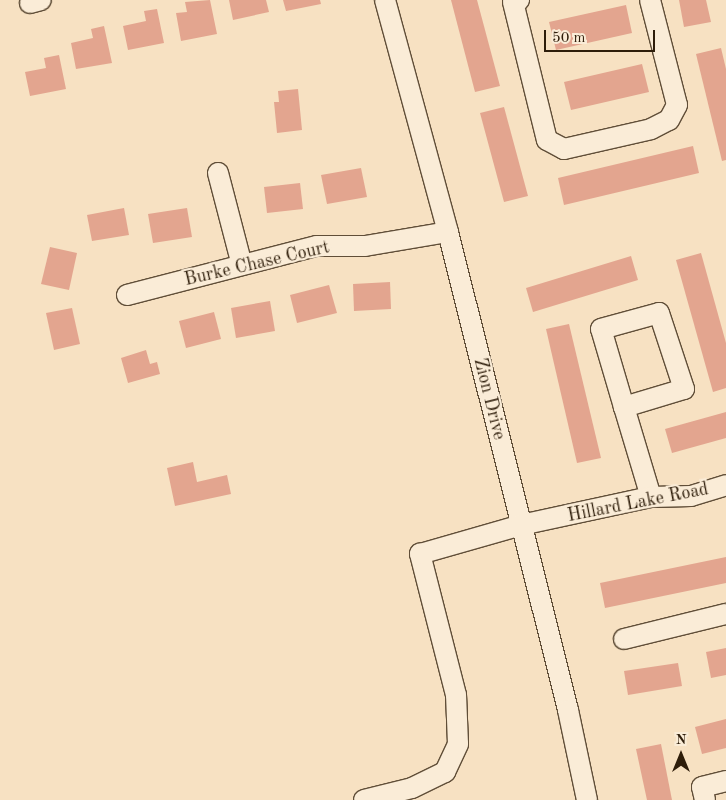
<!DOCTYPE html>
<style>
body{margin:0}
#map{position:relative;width:726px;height:800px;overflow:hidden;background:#f7e1c2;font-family:"Old Standard TT",serif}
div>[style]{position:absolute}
.building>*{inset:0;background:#e3a58f}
.roads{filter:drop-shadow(1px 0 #604e38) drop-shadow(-1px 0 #604e38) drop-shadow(0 1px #604e38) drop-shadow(0 -1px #604e38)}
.minor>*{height:20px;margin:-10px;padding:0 10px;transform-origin:10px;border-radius:10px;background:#faecd7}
span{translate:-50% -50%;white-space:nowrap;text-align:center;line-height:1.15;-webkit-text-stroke:4.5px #faecd7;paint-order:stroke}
.street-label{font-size:18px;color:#2e1d0a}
.north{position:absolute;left:656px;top:730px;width:50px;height:50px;-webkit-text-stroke:4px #faecd7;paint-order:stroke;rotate:0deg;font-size:14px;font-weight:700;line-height:20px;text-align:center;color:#2e1d0a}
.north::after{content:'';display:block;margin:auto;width:18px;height:22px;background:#2e1d0a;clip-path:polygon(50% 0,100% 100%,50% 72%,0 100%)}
.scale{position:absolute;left:544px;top:30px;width:111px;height:22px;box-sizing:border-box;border:2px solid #2e1d0a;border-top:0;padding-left:6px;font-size:15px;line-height:18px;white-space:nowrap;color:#2e1d0a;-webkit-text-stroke:4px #faecd7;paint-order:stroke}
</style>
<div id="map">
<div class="building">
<div style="clip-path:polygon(210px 0,217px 34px,181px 41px,176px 13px,187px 12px,185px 2px)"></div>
<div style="clip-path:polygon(229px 0,266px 0,269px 12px,233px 20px)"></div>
<div style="clip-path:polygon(283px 0,320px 0,321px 4px,286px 11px)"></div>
<div style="clip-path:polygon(451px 0,477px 0,500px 86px,475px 92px)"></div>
<div style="clip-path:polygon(679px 0,706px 0,711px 22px,684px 27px)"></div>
<div style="clip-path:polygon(626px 5px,632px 33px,556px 50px,549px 22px)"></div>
<div style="clip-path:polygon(157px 9px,164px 43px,128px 50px,123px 26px,146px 21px,144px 11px)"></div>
<div style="clip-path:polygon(104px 26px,112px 63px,76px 69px,71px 43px,93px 38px,91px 29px)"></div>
<div style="clip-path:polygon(721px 48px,726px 69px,726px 160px,722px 161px,696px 54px)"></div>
<div style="clip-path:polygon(59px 55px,66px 89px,30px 96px,25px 72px,46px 68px,44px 58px)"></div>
<div style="clip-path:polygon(642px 64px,649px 92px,571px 110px,564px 82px)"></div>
<div style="clip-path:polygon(298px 89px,302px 130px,277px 133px,274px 102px,279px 102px,278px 91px)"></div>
<div style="clip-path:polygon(504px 107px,528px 196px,504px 202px,480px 113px)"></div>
<div style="clip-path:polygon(693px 146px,699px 173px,564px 205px,558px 178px)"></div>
<div style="clip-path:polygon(361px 168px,367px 197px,327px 204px,321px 175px)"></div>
<div style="clip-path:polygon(300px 183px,303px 209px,267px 213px,264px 187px)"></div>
<div style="clip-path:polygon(124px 208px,129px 235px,92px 241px,87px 215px)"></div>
<div style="clip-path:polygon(187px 208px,192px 237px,153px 243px,148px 214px)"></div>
<div style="clip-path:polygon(50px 247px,77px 253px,69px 290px,41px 284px)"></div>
<div style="clip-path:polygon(701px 253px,726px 343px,726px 388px,713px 392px,676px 260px)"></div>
<div style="clip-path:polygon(631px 256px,638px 280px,533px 312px,526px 288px)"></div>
<div style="clip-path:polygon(390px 282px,391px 309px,354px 311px,353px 284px)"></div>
<div style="clip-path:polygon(329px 285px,337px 313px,297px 323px,290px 295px)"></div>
<div style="clip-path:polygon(270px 301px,275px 331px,236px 338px,231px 308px)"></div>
<div style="clip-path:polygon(72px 308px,80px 344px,54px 350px,46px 313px)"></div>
<div style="clip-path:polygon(214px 312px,221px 339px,186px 348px,179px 321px)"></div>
<div style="clip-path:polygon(569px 324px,601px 458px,577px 463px,546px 329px)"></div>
<div style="clip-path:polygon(146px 350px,150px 364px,157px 362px,160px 374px,128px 383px,121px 358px)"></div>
<div style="clip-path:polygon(726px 412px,726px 438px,672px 453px,665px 429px)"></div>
<div style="clip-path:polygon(193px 462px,197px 482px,227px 475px,231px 494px,175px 506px,167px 468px)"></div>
<div style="clip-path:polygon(726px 557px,726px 583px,605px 608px,600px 583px)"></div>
<div style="clip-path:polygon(726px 648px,726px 675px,711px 678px,706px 652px)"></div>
<div style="clip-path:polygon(678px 663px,682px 686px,628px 695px,624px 671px)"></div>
<div style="clip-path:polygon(726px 719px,726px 748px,702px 754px,695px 727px)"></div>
<div style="clip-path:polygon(661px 744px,672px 800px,647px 800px,636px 749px)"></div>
</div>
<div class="roads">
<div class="minor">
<div style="left:385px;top:0;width:240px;rotate:74.8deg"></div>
<div style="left:448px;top:232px;width:493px;rotate:75.9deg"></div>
<div style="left:568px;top:710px;width:92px;rotate:78.1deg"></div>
<div style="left:519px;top:0;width:6px;rotate:162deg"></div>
<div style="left:513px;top:2px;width:142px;rotate:76.2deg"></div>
<div style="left:547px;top:140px;width:19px;rotate:28deg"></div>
<div style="left:564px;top:149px;width:89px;rotate:-12.9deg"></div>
<div style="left:651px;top:129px;width:20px;rotate:-27deg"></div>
<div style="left:669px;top:120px;width:17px;rotate:-62deg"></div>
<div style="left:677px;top:105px;width:108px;rotate:-104.4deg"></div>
<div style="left:30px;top:3px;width:11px;rotate:-15deg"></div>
<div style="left:218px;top:173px;width:95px;rotate:75.4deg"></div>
<div style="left:127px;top:295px;width:196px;rotate:-14.5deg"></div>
<div style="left:317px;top:246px;width:48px"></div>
<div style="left:365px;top:246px;width:84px;rotate:-9.6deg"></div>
<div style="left:659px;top:313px;width:80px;rotate:71.8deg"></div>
<div style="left:684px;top:389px;width:63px;rotate:163.3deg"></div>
<div style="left:624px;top:407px;width:81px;rotate:-106.4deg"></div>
<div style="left:601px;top:329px;width:60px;rotate:-15.4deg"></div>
<div style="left:624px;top:407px;width:94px;rotate:73.3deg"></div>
<div style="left:624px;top:639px;width:105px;rotate:-13.8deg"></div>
<div style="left:364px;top:800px;width:49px;rotate:-14deg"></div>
<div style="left:412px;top:788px;width:37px;rotate:-26deg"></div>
<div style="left:445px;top:772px;width:31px;rotate:-65deg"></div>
<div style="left:458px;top:744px;width:49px;rotate:-92.3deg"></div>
<div style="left:456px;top:695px;width:146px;rotate:-104.3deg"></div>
<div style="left:420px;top:554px;width:105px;rotate:-16deg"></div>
<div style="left:521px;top:525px;width:133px;rotate:-12.2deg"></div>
<div style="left:651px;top:497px;width:40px;rotate:-1.4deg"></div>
<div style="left:691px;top:496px;width:37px;rotate:-17deg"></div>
<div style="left:705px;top:800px;width:13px;rotate:-103deg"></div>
<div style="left:702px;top:787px;width:25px;rotate:-14deg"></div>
</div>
</div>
<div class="street-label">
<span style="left:257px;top:264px;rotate:-13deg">Burke Chase Court</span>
<span style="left:489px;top:399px;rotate:76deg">Zion Drive</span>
<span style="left:638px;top:503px;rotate:-11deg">Hillard Lake Road</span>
</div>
<div class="north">N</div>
<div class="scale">50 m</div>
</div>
